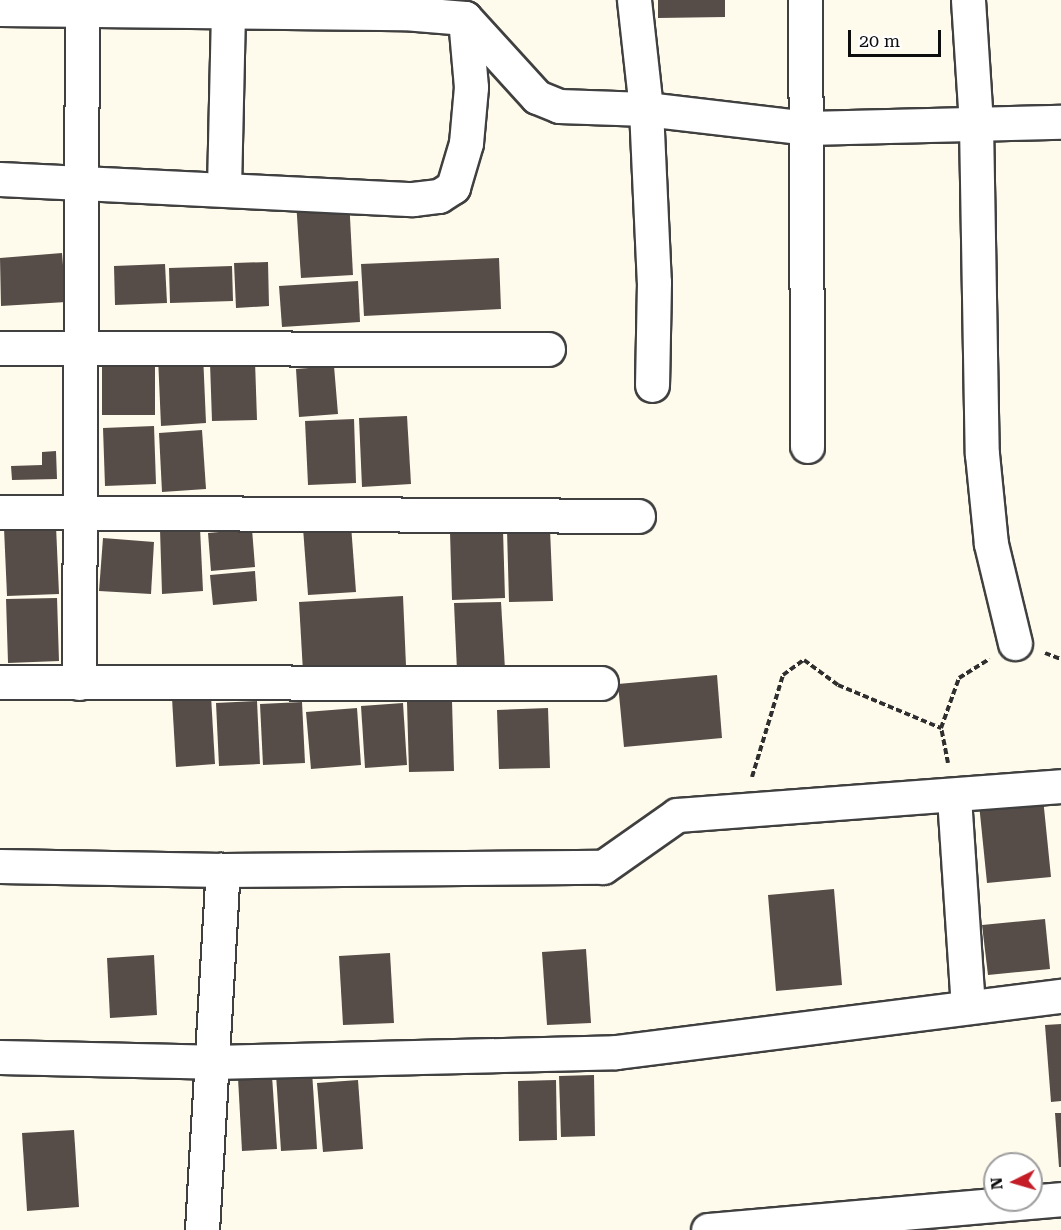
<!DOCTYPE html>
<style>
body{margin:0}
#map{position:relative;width:1061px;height:1230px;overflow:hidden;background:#fffbec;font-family:"Roboto Serif",serif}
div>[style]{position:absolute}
.building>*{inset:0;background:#564d48}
.path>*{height:4px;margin-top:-2px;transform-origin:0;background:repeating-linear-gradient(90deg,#2f2f2f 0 6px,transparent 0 9px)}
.roads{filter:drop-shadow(2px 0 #404040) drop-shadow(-2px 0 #404040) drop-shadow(0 2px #404040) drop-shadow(0 -2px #404040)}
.minor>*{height:33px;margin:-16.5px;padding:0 16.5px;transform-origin:16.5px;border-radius:16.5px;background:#fff}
span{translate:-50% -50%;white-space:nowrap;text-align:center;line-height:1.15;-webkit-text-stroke:6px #fff;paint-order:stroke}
.north{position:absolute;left:983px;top:1152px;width:60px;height:60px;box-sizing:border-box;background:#fff;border:2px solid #9e9e9e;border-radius:50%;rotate:265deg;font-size:16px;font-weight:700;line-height:24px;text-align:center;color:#0d0d0d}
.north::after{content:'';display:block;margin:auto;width:21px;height:27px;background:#c41d28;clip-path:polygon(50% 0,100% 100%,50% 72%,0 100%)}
.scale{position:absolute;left:848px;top:30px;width:93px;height:27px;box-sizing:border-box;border:3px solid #0d0d0d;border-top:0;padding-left:8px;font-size:18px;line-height:21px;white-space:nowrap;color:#0d0d0d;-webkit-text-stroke:4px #fff;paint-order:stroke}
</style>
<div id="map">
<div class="building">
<div style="clip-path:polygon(658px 0,725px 0,725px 17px,658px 18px)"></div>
<div style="clip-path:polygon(349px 198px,353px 275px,301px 278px,296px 201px)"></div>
<div style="clip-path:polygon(62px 253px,66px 302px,1px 306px,0 258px)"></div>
<div style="clip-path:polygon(499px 258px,501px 309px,364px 316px,361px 264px)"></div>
<div style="clip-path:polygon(268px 262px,269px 306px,236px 308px,234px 263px)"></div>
<div style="clip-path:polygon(165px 264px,167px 303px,115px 305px,114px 266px)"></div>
<div style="clip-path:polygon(232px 266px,233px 301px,170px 303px,169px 268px)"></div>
<div style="clip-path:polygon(358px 281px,360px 322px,282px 327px,279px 286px)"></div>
<div style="clip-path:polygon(203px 354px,206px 423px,161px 426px,158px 357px)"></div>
<div style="clip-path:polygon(102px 355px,155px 355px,155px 415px,102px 415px)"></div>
<div style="clip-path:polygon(255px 361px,257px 420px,212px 421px,210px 363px)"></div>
<div style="clip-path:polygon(334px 366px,338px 414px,299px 417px,296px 369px)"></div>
<div style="clip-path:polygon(407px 416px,411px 484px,362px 487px,359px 418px)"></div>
<div style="clip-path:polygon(354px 419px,356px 483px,308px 485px,305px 421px)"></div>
<div style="clip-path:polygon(154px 426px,156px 484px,105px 486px,103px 428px)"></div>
<div style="clip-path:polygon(202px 430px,206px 489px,162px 492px,159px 433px)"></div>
<div style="clip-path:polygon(56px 451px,57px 479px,12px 480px,11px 466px,42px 465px,42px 452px)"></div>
<div style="clip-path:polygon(351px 525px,356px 592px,308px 595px,303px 528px)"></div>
<div style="clip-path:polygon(56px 526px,59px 594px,7px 596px,4px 528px)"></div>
<div style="clip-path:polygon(200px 528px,203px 591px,162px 594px,160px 530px)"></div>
<div style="clip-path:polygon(252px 529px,255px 567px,211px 571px,208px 533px)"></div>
<div style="clip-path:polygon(550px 529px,553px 601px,509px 602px,507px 530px)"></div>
<div style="clip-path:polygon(503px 530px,505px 598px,452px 600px,450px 532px)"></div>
<div style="clip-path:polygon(103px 538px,154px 542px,151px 594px,99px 591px)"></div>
<div style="clip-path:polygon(255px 571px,257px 601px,213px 605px,210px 575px)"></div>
<div style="clip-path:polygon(403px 596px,406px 666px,303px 672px,299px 602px)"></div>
<div style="clip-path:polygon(57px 598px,59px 661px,8px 663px,6px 599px)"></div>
<div style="clip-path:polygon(501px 602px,505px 669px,457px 671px,454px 603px)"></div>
<div style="clip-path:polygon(717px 675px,722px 738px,624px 747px,618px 684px)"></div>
<div style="clip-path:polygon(211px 696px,215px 764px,176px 767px,172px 698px)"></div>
<div style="clip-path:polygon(257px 701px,260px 764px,219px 766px,216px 703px)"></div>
<div style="clip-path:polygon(452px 701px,454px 771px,409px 772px,407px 702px)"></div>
<div style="clip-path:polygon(302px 702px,305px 763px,263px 765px,260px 704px)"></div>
<div style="clip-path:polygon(403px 703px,407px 765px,365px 768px,361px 706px)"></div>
<div style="clip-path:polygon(357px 708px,361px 765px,311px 769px,306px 712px)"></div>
<div style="clip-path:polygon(548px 708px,550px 768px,499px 769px,497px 710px)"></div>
<div style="clip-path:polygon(1043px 798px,1051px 877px,987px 883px,979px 804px)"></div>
<div style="clip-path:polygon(834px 889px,842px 985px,776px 991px,768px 895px)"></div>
<div style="clip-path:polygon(1045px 919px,1050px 969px,988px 975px,982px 925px)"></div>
<div style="clip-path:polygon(586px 949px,591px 1023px,547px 1025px,542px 952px)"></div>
<div style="clip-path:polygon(390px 953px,394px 1023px,343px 1025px,339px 956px)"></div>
<div style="clip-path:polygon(154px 955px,157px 1015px,110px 1018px,107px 958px)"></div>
<div style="clip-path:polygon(1061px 1024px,1061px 1101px,1051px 1102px,1045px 1025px)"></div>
<div style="clip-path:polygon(312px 1071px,317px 1149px,281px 1151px,276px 1074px)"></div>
<div style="clip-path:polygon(594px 1075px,595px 1136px,561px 1137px,559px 1076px)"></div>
<div style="clip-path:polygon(272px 1076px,277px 1149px,242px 1151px,238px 1078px)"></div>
<div style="clip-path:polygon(358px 1080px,363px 1149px,323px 1152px,317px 1083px)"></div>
<div style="clip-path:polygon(556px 1080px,557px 1140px,519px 1141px,518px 1081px)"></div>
<div style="clip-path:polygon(1055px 1113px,1061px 1113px,1061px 1167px,1059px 1167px)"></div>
<div style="clip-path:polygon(74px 1130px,79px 1207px,27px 1211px,22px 1133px)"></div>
</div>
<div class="path">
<div style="left:1045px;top:653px;width:17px;rotate:21deg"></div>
<div style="left:948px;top:763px;width:36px;rotate:-101deg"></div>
<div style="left:941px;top:728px;width:53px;rotate:-70.2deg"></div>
<div style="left:959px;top:678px;width:36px;rotate:-32deg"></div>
<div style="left:752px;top:777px;width:107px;rotate:-73.1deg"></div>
<div style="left:783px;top:675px;width:26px;rotate:-36deg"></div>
<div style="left:804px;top:660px;width:42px;rotate:36.3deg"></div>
<div style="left:838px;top:685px;width:112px;rotate:22.7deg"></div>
</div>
<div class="roads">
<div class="minor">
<div style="left:634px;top:0;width:110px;rotate:83.7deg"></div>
<div style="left:646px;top:109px;width:162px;rotate:6.7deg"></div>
<div style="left:807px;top:128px;width:254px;rotate:-1.4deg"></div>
<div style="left:805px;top:0;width:446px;rotate:89.7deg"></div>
<div style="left:968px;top:0;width:124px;rotate:86.3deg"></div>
<div style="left:976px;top:124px;width:330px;rotate:89deg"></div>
<div style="left:982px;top:454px;width:90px;rotate:84.3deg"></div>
<div style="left:991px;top:544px;width:102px;rotate:76.4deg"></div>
<div style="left:0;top:9px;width:404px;rotate:0.6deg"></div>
<div style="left:404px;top:13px;width:61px;rotate:4.7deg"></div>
<div style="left:465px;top:18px;width:107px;rotate:47.7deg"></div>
<div style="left:537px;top:97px;width:24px;rotate:22deg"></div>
<div style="left:559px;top:106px;width:87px;rotate:2deg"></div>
<div style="left:646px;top:109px;width:173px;rotate:87.4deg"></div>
<div style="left:654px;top:282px;width:103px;rotate:91.1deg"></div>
<div style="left:0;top:179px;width:413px;rotate:2.8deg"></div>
<div style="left:413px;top:199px;width:26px;rotate:-7deg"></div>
<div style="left:439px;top:196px;width:17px;rotate:-33deg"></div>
<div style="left:453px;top:187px;width:46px;rotate:-73.5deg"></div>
<div style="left:466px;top:143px;width:56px;rotate:-84.9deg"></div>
<div style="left:471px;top:87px;width:69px;rotate:-95deg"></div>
<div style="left:224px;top:188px;width:176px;rotate:-88.7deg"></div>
<div style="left:0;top:348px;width:548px;rotate:0.1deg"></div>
<div style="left:0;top:512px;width:638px;rotate:0.36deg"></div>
<div style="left:0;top:682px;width:601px;rotate:0.1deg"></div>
<div style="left:79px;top:683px;width:683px;rotate:-89.75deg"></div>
<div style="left:954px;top:797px;width:210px;rotate:86.2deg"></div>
<div style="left:0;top:866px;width:223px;rotate:1deg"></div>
<div style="left:223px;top:870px;width:380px;rotate:-0.5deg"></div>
<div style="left:603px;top:867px;width:90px;rotate:-35.1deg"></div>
<div style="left:677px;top:815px;width:385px;rotate:-4.3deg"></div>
<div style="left:0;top:1057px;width:213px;rotate:1.3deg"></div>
<div style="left:213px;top:1062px;width:403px;rotate:-1.4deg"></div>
<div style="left:616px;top:1052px;width:449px;rotate:-7.2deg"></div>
<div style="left:202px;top:1230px;width:361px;rotate:-86.7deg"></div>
<div style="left:708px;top:1230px;width:354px;rotate:-5deg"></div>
</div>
</div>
<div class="north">N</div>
<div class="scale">20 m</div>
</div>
